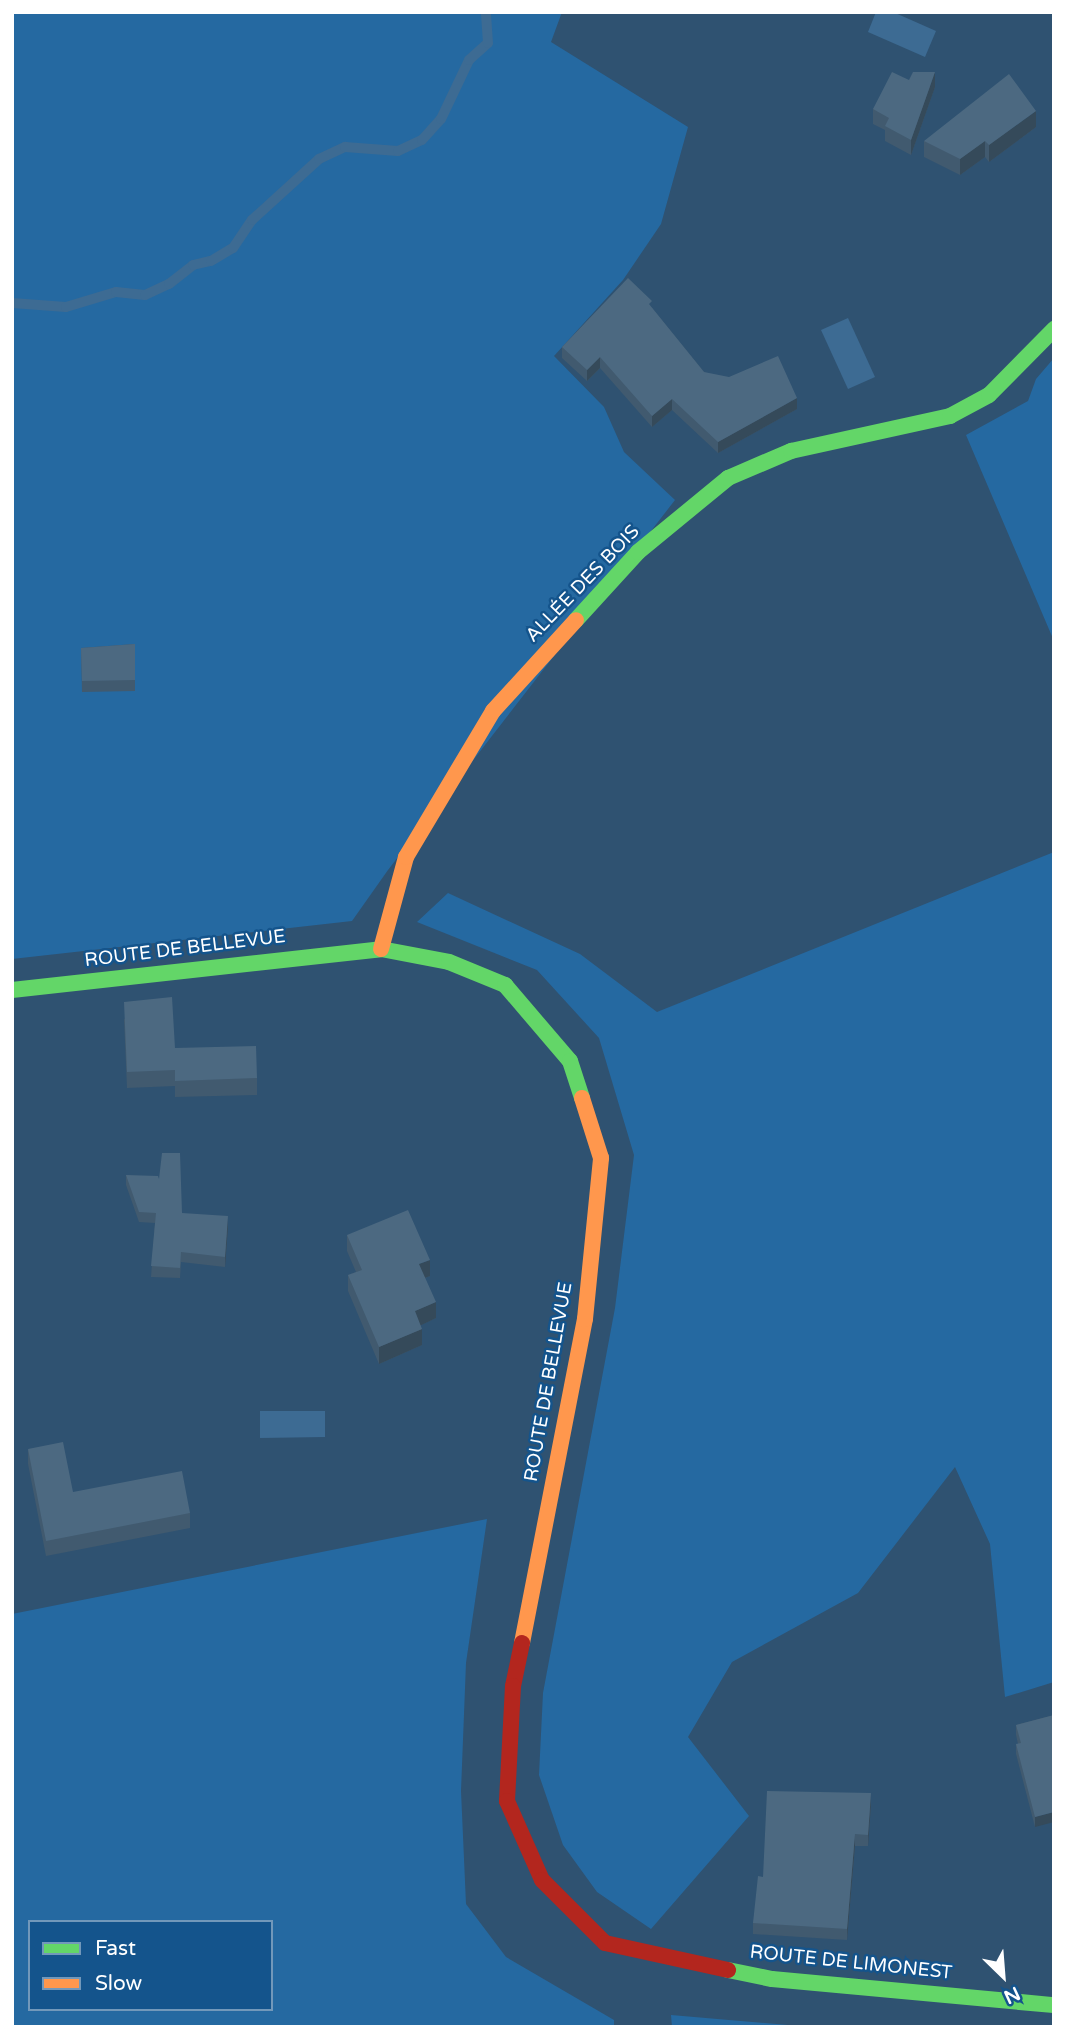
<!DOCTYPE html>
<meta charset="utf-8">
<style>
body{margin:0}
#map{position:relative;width:1066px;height:2039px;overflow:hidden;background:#2f5271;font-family:"Varela Round",sans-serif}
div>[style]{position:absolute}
.green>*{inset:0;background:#2569a1}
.water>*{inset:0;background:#3d6b93}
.stream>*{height:10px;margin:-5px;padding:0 5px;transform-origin:5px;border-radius:5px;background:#3d6b93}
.fast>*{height:16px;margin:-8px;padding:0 8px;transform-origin:8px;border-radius:8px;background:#63d668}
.slow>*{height:16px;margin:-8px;padding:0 8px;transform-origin:8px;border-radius:8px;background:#ff974d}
.jam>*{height:16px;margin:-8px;padding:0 8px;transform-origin:8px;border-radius:8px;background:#b3261e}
.wall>*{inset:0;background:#415a6f}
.shaded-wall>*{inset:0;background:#354a5a}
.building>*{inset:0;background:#4c6981}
span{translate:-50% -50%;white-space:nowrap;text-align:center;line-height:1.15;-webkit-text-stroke:5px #14548c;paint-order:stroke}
.street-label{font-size:19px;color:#fff}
.frame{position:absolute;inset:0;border:14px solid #fff;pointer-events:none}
.legend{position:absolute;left:28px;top:1920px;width:245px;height:91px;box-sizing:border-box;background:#14548c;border:2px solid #7298ba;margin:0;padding:9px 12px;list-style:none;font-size:21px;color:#fff}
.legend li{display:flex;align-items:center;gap:14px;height:35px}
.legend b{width:35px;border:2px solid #7298ba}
.north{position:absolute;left:968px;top:1941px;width:70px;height:70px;-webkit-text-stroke:5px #14548c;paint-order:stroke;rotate:155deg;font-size:19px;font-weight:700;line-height:28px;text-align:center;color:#fff}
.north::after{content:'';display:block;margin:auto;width:24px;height:32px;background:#fff;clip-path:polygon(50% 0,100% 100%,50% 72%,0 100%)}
</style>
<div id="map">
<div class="green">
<div style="clip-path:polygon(12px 12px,562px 12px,551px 42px,688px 127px,661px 224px,623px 280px,554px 356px,604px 407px,624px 452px,675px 500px,388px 870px,352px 921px,12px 959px)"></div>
<div style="clip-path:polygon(1054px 358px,1054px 641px,966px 435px,1028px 401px,1036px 379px)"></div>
<div style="clip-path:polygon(1054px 852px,1054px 1682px,1005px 1697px,990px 1544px,955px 1467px,858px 1593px,732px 1662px,688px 1737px,749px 1816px,651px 1929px,597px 1892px,563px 1845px,539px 1775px,543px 1693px,615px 1308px,634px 1155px,599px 1038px,537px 970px,417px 922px,448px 893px,580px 954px,657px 1012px)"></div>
<div style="clip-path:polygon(evenodd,487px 1519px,466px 1663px,461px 1791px,466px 1904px,506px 1957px,614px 2020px,614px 2027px,12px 2027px,12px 1614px,487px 1519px,30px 1922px,271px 1922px,271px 2009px,30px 2009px,30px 1922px)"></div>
<div style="clip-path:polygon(671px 2015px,811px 2027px,672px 2027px)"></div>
</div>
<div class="water">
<div style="clip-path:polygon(876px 12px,893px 12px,936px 31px,925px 57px,868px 32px)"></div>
<div style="clip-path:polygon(848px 318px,875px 377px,848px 389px,821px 330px)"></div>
<div style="clip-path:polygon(260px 1411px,325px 1411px,325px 1437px,260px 1438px)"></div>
</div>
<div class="stream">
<div style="left:12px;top:303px;width:54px;rotate:4.2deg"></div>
<div style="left:66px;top:307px;width:52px;rotate:-16.7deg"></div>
<div style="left:116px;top:292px;width:29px;rotate:6deg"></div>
<div style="left:145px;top:295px;width:26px;rotate:-25deg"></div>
<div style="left:169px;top:284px;width:31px;rotate:-38deg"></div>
<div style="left:193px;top:265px;width:18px;rotate:-13deg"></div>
<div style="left:211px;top:261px;width:26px;rotate:-31deg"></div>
<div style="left:233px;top:248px;width:34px;rotate:-56deg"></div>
<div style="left:252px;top:220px;width:91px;rotate:-42.3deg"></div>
<div style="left:319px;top:159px;width:29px;rotate:-25deg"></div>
<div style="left:345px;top:147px;width:53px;rotate:4.3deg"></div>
<div style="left:398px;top:151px;width:26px;rotate:-25deg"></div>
<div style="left:422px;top:140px;width:28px;rotate:-48deg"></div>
<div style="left:441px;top:119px;width:65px;rotate:-64.6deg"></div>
<div style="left:469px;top:60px;width:25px;rotate:-42deg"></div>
<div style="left:488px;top:43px;width:31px;rotate:-94deg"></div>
</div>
<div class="fast">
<div style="left:576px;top:620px;width:92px;rotate:-47.6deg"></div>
<div style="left:638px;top:552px;width:117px;rotate:-39.4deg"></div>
<div style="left:728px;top:478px;width:69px;rotate:-23.2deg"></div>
<div style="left:791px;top:451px;width:163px;rotate:-12.4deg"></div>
<div style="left:950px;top:416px;width:44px;rotate:-28.3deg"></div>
<div style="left:989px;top:395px;width:93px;rotate:-45.4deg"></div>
<div style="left:12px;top:990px;width:371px;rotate:-6.3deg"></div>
<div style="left:381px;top:949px;width:69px;rotate:10.8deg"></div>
<div style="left:449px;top:962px;width:61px;rotate:22.3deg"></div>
<div style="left:505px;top:985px;width:100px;rotate:49.5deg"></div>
<div style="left:570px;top:1061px;width:39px;rotate:72deg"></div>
<div style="left:728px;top:1970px;width:45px;rotate:11.6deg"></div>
<div style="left:772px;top:1979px;width:283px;rotate:5.3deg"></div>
</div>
<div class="slow">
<div style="left:381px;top:949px;width:95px;rotate:-74.8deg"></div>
<div style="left:406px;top:857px;width:170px;rotate:-59.2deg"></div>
<div style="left:493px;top:711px;width:123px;rotate:-47.6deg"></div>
<div style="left:522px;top:1643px;width:330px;rotate:-79deg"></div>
<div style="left:585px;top:1319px;width:162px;rotate:-84.3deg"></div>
<div style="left:601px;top:1158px;width:63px;rotate:-107.6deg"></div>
</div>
<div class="jam">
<div style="left:522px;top:1643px;width:44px;rotate:101.8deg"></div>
<div style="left:513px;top:1686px;width:115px;rotate:93deg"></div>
<div style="left:507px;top:1801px;width:86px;rotate:66.1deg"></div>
<div style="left:542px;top:1880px;width:89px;rotate:45deg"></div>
<div style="left:605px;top:1943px;width:126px;rotate:12.4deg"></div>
</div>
<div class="wall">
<div style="clip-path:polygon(909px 80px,935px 87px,911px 155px,885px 141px,885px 130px,873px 124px,873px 109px)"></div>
<div style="clip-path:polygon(1036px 127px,989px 162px,985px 157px,960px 175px,924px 157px,924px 141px)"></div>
<div style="clip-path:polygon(652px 308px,704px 372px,797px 409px,718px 453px,672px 410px,652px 427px,600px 368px,587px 381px,562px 358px,562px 347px)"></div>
<div style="clip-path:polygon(135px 644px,135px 691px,82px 692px,81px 648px)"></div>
<div style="clip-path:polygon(124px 1019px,175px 1048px,257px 1078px,257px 1095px,175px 1097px,175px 1086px,127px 1088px)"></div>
<div style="clip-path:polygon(126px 1175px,159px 1179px,182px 1213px,228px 1227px,225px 1267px,181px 1262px,180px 1278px,151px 1277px,155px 1223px,139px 1222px,126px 1185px)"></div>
<div style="clip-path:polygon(347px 1235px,430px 1276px,425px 1278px,436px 1318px,421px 1325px,422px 1345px,379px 1364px,348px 1291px,348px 1275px,356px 1272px,347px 1251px)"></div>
<div style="clip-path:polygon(28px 1449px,73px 1492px,190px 1513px,190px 1528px,46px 1556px,28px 1464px)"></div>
<div style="clip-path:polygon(1054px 1715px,1035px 1827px,1016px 1754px,1016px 1744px,1018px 1744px,1016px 1735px,1016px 1725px)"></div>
<div style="clip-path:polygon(871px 1804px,868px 1846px,855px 1846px,847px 1940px,753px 1934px,753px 1923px,763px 1877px)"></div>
</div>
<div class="shaded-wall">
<div style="clip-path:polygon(935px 72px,935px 87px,911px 155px,911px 140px)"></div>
<div style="clip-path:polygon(1036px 111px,1036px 127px,989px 162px,989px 145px)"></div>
<div style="clip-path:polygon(985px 141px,985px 157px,960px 175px,960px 159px)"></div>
<div style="clip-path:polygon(600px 357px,600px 368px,587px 381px,587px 370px)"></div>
<div style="clip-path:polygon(797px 398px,797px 409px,718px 453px,718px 442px)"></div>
<div style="clip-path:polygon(672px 399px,672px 410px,652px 427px,652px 416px)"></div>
<div style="clip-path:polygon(228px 1216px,228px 1227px,225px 1267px,225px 1257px)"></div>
<div style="clip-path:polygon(430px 1260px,430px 1276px,419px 1280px,419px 1264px)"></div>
<div style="clip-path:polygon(436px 1302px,436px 1318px,415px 1328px,415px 1311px)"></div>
<div style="clip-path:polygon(422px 1329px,422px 1345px,379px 1364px,379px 1347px)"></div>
<div style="clip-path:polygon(871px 1793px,871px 1804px,868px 1846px,868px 1835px)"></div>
<div style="clip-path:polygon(1054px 1812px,1054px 1822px,1035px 1827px,1035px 1817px)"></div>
<div style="clip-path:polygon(855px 1834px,855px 1846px,847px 1940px,847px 1929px)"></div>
</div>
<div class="building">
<div style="clip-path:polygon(892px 72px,909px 80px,913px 72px,935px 72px,911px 140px,885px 126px,889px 118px,873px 109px)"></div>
<div style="clip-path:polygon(1009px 74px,1036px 111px,989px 145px,985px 141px,960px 159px,924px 141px)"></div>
<div style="clip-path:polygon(628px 278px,652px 301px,649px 304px,704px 372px,729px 377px,778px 356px,797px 398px,718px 442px,672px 399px,652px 416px,600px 357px,587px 370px,562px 347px)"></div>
<div style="clip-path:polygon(135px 644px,135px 680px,82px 681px,81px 648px)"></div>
<div style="clip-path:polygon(172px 997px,175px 1048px,256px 1046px,257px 1078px,175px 1081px,175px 1070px,127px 1072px,124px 1002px)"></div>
<div style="clip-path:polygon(162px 1153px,180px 1153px,182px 1213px,228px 1216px,225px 1257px,181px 1252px,180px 1268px,151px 1266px,156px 1213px,139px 1212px,126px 1175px,158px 1176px,159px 1179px)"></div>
<div style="clip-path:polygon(408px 1210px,430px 1260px,419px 1264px,436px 1302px,415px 1311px,422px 1329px,379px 1347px,348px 1275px,362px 1270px,347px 1235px)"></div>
<div style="clip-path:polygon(63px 1442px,73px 1492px,182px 1471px,190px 1513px,46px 1541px,28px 1449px)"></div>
<div style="clip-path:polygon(1054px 1715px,1054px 1812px,1035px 1817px,1016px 1744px,1021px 1743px,1016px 1725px)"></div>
<div style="clip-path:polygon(767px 1791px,871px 1793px,868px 1835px,855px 1834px,847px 1929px,753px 1923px,758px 1876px,763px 1877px)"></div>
</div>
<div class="street-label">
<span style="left:583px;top:584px;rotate:-46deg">ALLÉE DES BOIS</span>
<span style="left:185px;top:949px;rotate:-7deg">ROUTE DE BELLEVUE</span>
<span style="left:549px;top:1382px;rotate:-80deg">ROUTE DE BELLEVUE</span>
<span style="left:851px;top:1963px;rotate:6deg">ROUTE DE LIMONEST</span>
</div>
<div class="frame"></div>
<ul class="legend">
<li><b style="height:9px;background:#63d668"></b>Fast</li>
<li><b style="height:9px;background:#ff974d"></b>Slow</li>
</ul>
<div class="north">N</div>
</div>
